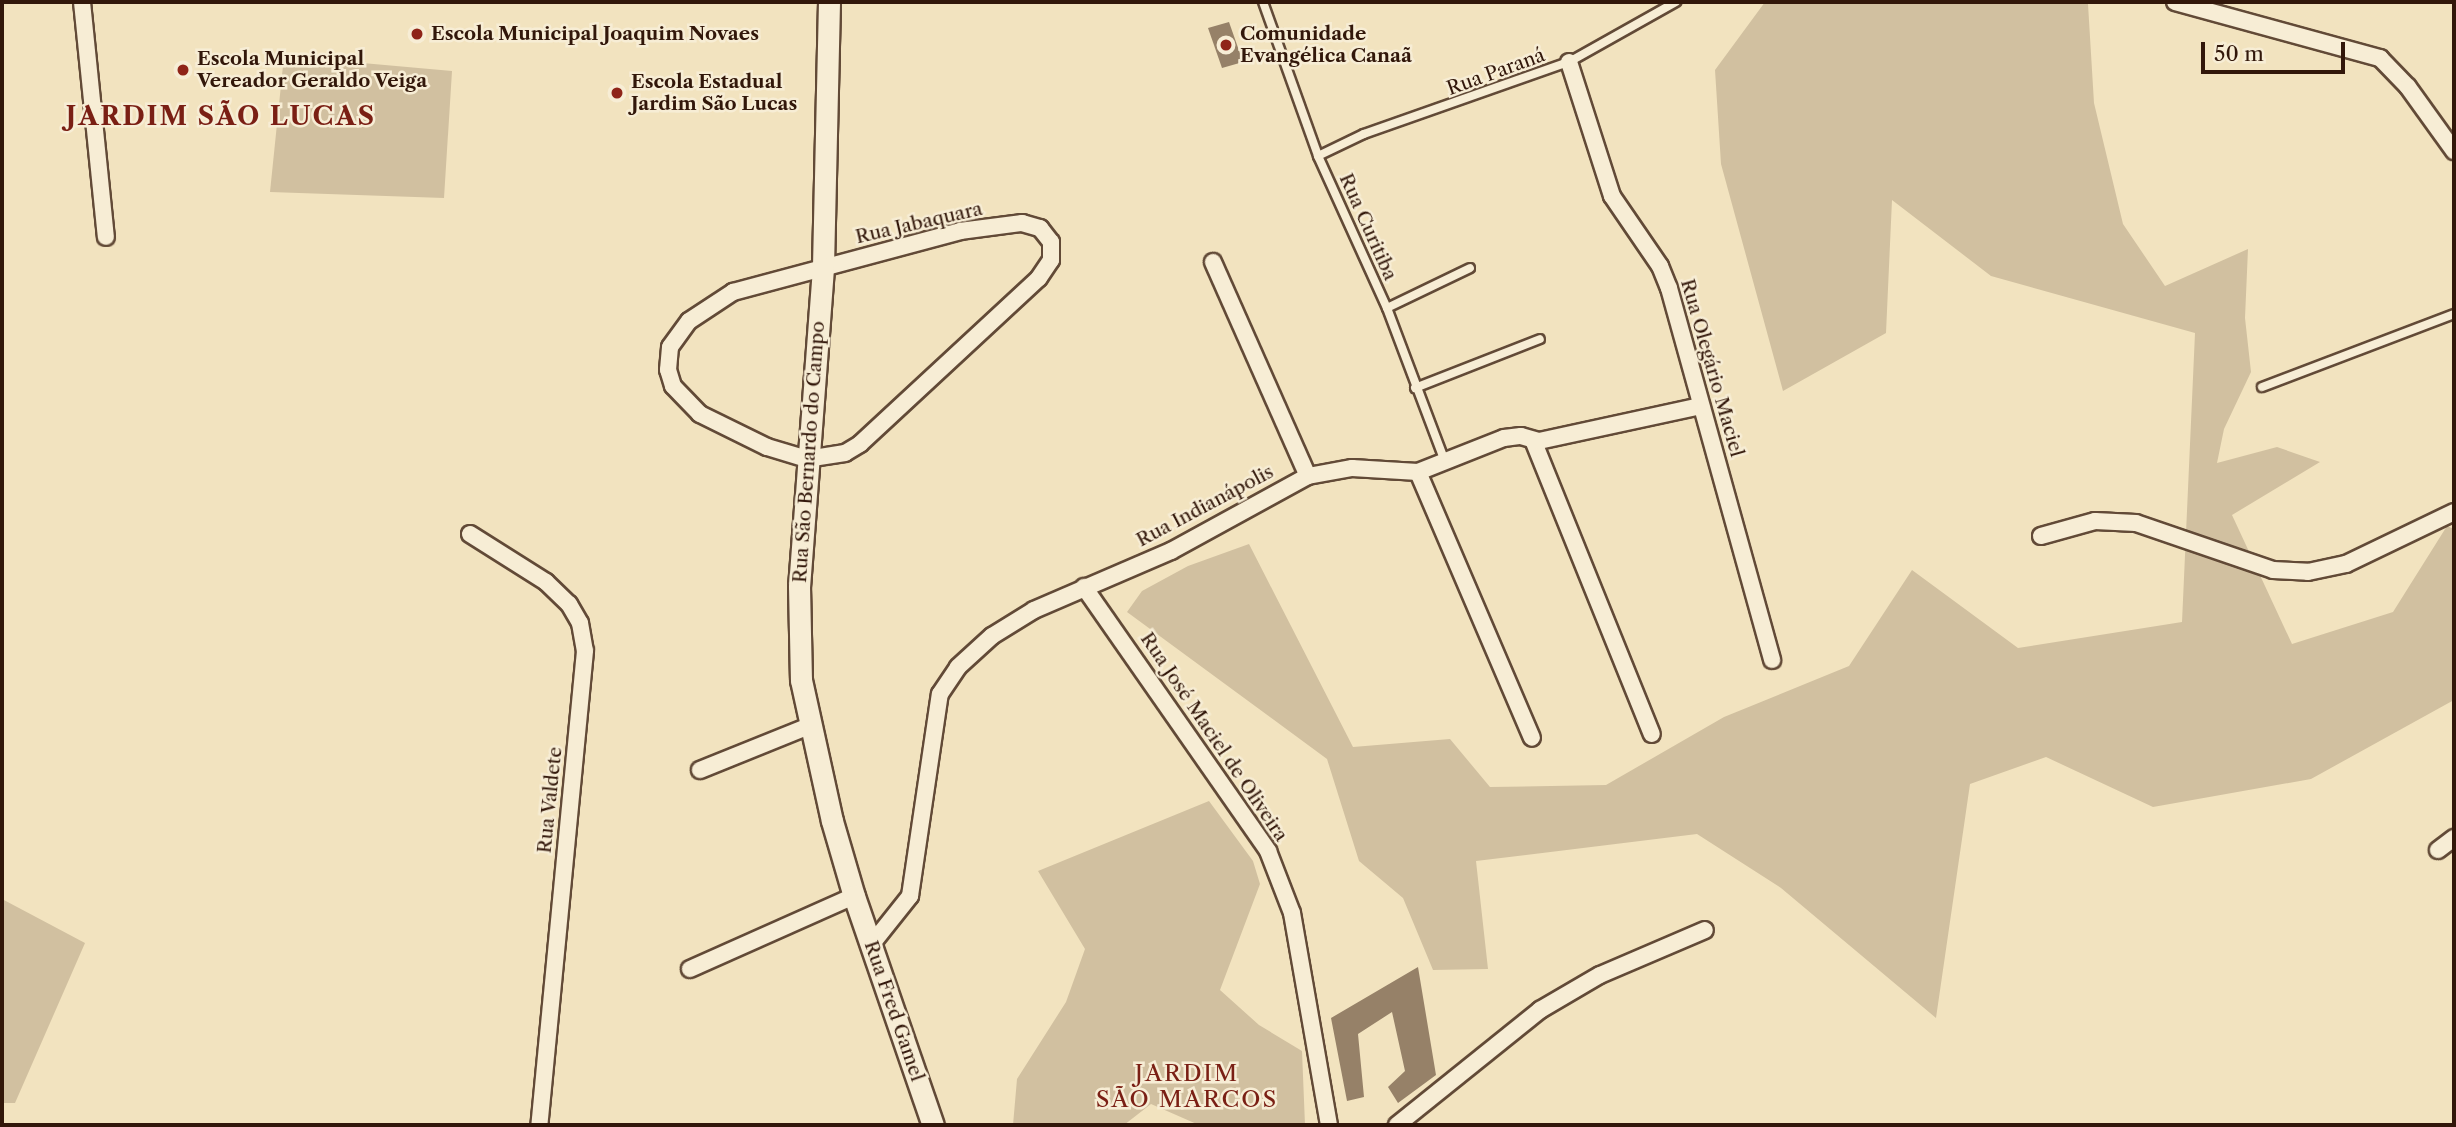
<!DOCTYPE html>
<meta charset="utf-8">
<style>
body{margin:0}
#map{position:relative;width:2456px;height:1127px;overflow:hidden;background:#f2e3bf;font-family:"Libre Caslon Text",serif}
div>[style]{position:absolute}
.green>*{inset:0;background:#d1c0a0}
.building>*{inset:0;background:#968168}
.roads{filter:drop-shadow(2px 0 #624a37) drop-shadow(-2px 0 #624a37) drop-shadow(0 2px #624a37) drop-shadow(0 -2px #624a37)}
.service>*{height:8px;margin:-4px;padding:0 4px;transform-origin:4px;border-radius:4px;background:#f7edd5}
.minor>*{height:16px;margin:-8px;padding:0 8px;transform-origin:8px;border-radius:8px;background:#f7edd5}
.tertiary>*{height:21px;margin:-10.5px;padding:0 10.5px;transform-origin:10.5px;border-radius:10.5px;background:#f7edd5}
.dots>*{width:19px;height:19px;translate:-50% -50%;box-sizing:border-box;border:4px solid #f7edd5;border-radius:50%}
span{translate:-50% -50%;white-space:nowrap;text-align:center;line-height:1.15;-webkit-text-stroke:5px #f7edd5;paint-order:stroke}
.poi-label{font-size:19px;color:#32170a;font-weight:700}
.left{translate:0 -50%;text-align:left}
.street-label{font-size:19px;color:#32170a}
.quarter-label{font-size:23px;color:#7a1f14;letter-spacing:2px}
.district-label{font-size:26px;color:#7a1f14;font-weight:700;letter-spacing:2px}
.frame{position:absolute;inset:0;border:4px solid #32170a;pointer-events:none}
.scale{position:absolute;left:2201px;top:42px;width:144px;height:32px;box-sizing:border-box;border:4px solid #32170a;border-top:0;padding-left:9px;font-size:21px;line-height:24px;white-space:nowrap;color:#32170a;-webkit-text-stroke:5px #f7edd5;paint-order:stroke}
</style>
<div id="map">
<div class="green">
<div style="clip-path:polygon(1765px 2px,2182px 2px,2088px 4px,2094px 103px,2123px 224px,2165px 286px,2248px 249px,2245px 318px,2251px 372px,2224px 429px,2217px 463px,2277px 447px,2320px 462px,2232px 515px,2292px 644px,2393px 612px,2447px 526px,2454px 529px,2454px 700px,2311px 779px,2153px 807px,2046px 757px,1970px 784px,1936px 1018px,1781px 888px,1697px 834px,1476px 861px,1488px 969px,1433px 970px,1403px 898px,1359px 861px,1327px 759px,1127px 612px,1142px 591px,1188px 566px,1249px 544px,1353px 747px,1450px 739px,1490px 787px,1606px 785px,1724px 717px,1849px 666px,1912px 570px,2018px 648px,2182px 622px,2195px 333px,1991px 276px,1892px 200px,1886px 333px,1783px 391px,1721px 164px,1715px 70px)"></div>
<div style="clip-path:polygon(284px 56px,452px 71px,444px 198px,270px 192px)"></div>
<div style="clip-path:polygon(1209px 801px,1253px 861px,1260px 884px,1220px 990px,1259px 1025px,1302px 1051px,1305px 1125px,1199px 1125px,1151px 1104px,1124px 1125px,1013px 1125px,1017px 1079px,1066px 1002px,1085px 949px,1038px 871px)"></div>
<div style="clip-path:polygon(2px 899px,85px 943px,15px 1103px,2px 1103px)"></div>
</div>
<div class="building">
<div style="clip-path:polygon(1229px 22px,1243px 62px,1222px 68px,1208px 28px)"></div>
<div style="clip-path:polygon(1418px 967px,1436px 1075px,1398px 1103px,1388px 1087px,1405px 1071px,1392px 1012px,1358px 1034px,1364px 1097px,1347px 1101px,1331px 1018px)"></div>
</div>
<div class="roads">
<div class="service">
<div style="left:1263px;top:2px;width:164px;rotate:70.3deg"></div>
<div style="left:1318px;top:156px;width:167px;rotate:65.6deg"></div>
<div style="left:1387px;top:308px;width:167px;rotate:69.3deg"></div>
<div style="left:1318px;top:156px;width:51px;rotate:-25.6deg"></div>
<div style="left:1364px;top:134px;width:217px;rotate:-19.4deg"></div>
<div style="left:1569px;top:62px;width:123px;rotate:-29.3deg"></div>
<div style="left:1387px;top:308px;width:92px;rotate:-25.7deg"></div>
<div style="left:2262px;top:387px;width:205px;rotate:-20.8deg"></div>
<div style="left:1415px;top:388px;width:134px;rotate:-21.4deg"></div>
</div>
<div class="minor">
<div style="left:82px;top:2px;width:236px;rotate:84.2deg"></div>
<div style="left:2175px;top:2px;width:213px;rotate:15.3deg"></div>
<div style="left:2380px;top:58px;width:40px;rotate:46deg"></div>
<div style="left:2408px;top:87px;width:79px;rotate:54.3deg"></div>
<div style="left:1569px;top:62px;width:141px;rotate:72.2deg"></div>
<div style="left:1612px;top:196px;width:85px;rotate:55.6deg"></div>
<div style="left:1660px;top:266px;width:24px;rotate:68deg"></div>
<div style="left:1669px;top:288px;width:386px;rotate:74.5deg"></div>
<div style="left:1022px;top:223px;width:19px;rotate:16deg"></div>
<div style="left:1040px;top:228px;width:18px;rotate:52deg"></div>
<div style="left:1051px;top:242px;width:18px;rotate:90deg"></div>
<div style="left:1051px;top:260px;width:22px;rotate:124deg"></div>
<div style="left:1039px;top:278px;width:244px;rotate:137.2deg"></div>
<div style="left:860px;top:444px;width:17px;rotate:149deg"></div>
<div style="left:845px;top:453px;width:38px;rotate:171deg"></div>
<div style="left:807px;top:459px;width:42px;rotate:-163.3deg"></div>
<div style="left:767px;top:447px;width:75px;rotate:-153.8deg"></div>
<div style="left:700px;top:414px;width:39px;rotate:-134deg"></div>
<div style="left:673px;top:386px;width:17px;rotate:-107deg"></div>
<div style="left:668px;top:370px;width:23px;rotate:-85deg"></div>
<div style="left:670px;top:347px;width:32px;rotate:-54deg"></div>
<div style="left:689px;top:321px;width:53px;rotate:-33.4deg"></div>
<div style="left:733px;top:292px;width:235px;rotate:-15deg"></div>
<div style="left:960px;top:231px;width:63px;rotate:-7.4deg"></div>
<div style="left:1213px;top:262px;width:234px;rotate:66.1deg"></div>
<div style="left:1533px;top:440px;width:317px;rotate:68deg"></div>
<div style="left:1418px;top:472px;width:289px;rotate:66.8deg"></div>
<div style="left:470px;top:534px;width:90px;rotate:32.3deg"></div>
<div style="left:546px;top:582px;width:32px;rotate:44deg"></div>
<div style="left:569px;top:604px;width:22px;rotate:60deg"></div>
<div style="left:580px;top:623px;width:28px;rotate:80deg"></div>
<div style="left:585px;top:651px;width:476px;rotate:95.5deg"></div>
<div style="left:2041px;top:536px;width:56px;rotate:-15.5deg"></div>
<div style="left:2095px;top:521px;width:41px;rotate:2.8deg"></div>
<div style="left:2136px;top:523px;width:145px;rotate:18.9deg"></div>
<div style="left:2273px;top:570px;width:35px;rotate:3deg"></div>
<div style="left:2308px;top:572px;width:39px;rotate:-12deg"></div>
<div style="left:2346px;top:564px;width:120px;rotate:-25.7deg"></div>
<div style="left:1084px;top:587px;width:322px;rotate:55.1deg"></div>
<div style="left:1268px;top:851px;width:66px;rotate:68.8deg"></div>
<div style="left:1292px;top:913px;width:215px;rotate:80.1deg"></div>
<div style="left:700px;top:770px;width:118px;rotate:-22deg"></div>
<div style="left:2438px;top:850px;width:20px;rotate:-37deg"></div>
<div style="left:871px;top:945px;width:63px;rotate:-51.5deg"></div>
<div style="left:910px;top:896px;width:204px;rotate:-81.6deg"></div>
<div style="left:940px;top:694px;width:32px;rotate:-56deg"></div>
<div style="left:958px;top:667px;width:46px;rotate:-42.4deg"></div>
<div style="left:992px;top:636px;width:49px;rotate:-31.8deg"></div>
<div style="left:1034px;top:610px;width:149px;rotate:-23.3deg"></div>
<div style="left:1171px;top:551px;width:156px;rotate:-28.7deg"></div>
<div style="left:1308px;top:476px;width:45px;rotate:-10.3deg"></div>
<div style="left:1352px;top:468px;width:66px;rotate:3.5deg"></div>
<div style="left:1418px;top:472px;width:92px;rotate:-21.6deg"></div>
<div style="left:1504px;top:438px;width:17px;rotate:-7deg"></div>
<div style="left:1521px;top:436px;width:19px;rotate:16deg"></div>
<div style="left:1539px;top:441px;width:166px;rotate:-12.2deg"></div>
<div style="left:690px;top:969px;width:180px;rotate:-24deg"></div>
<div style="left:1397px;top:1125px;width:184px;rotate:-38.8deg"></div>
<div style="left:1540px;top:1010px;width:69px;rotate:-30.3deg"></div>
<div style="left:1600px;top:975px;width:114px;rotate:-23.2deg"></div>
</div>
<div class="tertiary">
<div style="left:829px;top:2px;width:266px;rotate:91.3deg"></div>
<div style="left:823px;top:268px;width:319px;rotate:94.3deg"></div>
<div style="left:799px;top:586px;width:94px;rotate:88.8deg"></div>
<div style="left:801px;top:680px;width:144px;rotate:77.6deg"></div>
<div style="left:832px;top:821px;width:78px;rotate:73.7deg"></div>
<div style="left:854px;top:896px;width:242px;rotate:71deg"></div>
</div>
</div>
<div class="dots">
<div style="left:417px;top:34px;background:#8f2418"></div>
<div style="left:1226px;top:45px;background:#8f2418"></div>
<div style="left:183px;top:70px;background:#8f2418"></div>
<div style="left:617px;top:93px;background:#8f2418"></div>
</div>
<div class="poi-label">
<span class="left" style="left:431px;top:34px">Escola Municipal Joaquim Novaes</span>
<span class="left" style="left:1240px;top:45px">Comunidade<br>Evangélica Canaã</span>
<span class="left" style="left:197px;top:70px">Escola Municipal<br>Vereador Geraldo Veiga</span>
<span class="left" style="left:631px;top:93px">Escola Estadual<br>Jardim São Lucas</span>
</div>
<div class="street-label">
<span style="left:1496px;top:72px;rotate:-20deg">Rua Paraná</span>
<span style="left:919px;top:223px;rotate:-13deg">Rua Jabaquara</span>
<span style="left:1368px;top:227px;rotate:66deg">Rua Curitiba</span>
<span style="left:1712px;top:368px;rotate:74deg">Rua Olegário Maciel</span>
<span style="left:809px;top:452px;rotate:-86deg">Rua São Bernardo do Campo</span>
<span style="left:1205px;top:506px;rotate:-28deg">Rua Indianápolis</span>
<span style="left:1214px;top:737px;rotate:56deg">Rua José Maciel de Oliveira</span>
<span style="left:550px;top:800px;rotate:-84deg">Rua Valdete</span>
<span style="left:894px;top:1011px;rotate:71deg">Rua Fred Gamel</span>
</div>
<div class="quarter-label">
<span style="left:1187px;top:1086px">JARDIM<br>SÃO MARCOS</span>
</div>
<div class="district-label">
<span style="left:221px;top:117px">JARDIM SÃO LUCAS</span>
</div>
<div class="frame"></div>
<div class="scale">50 m</div>
</div>
